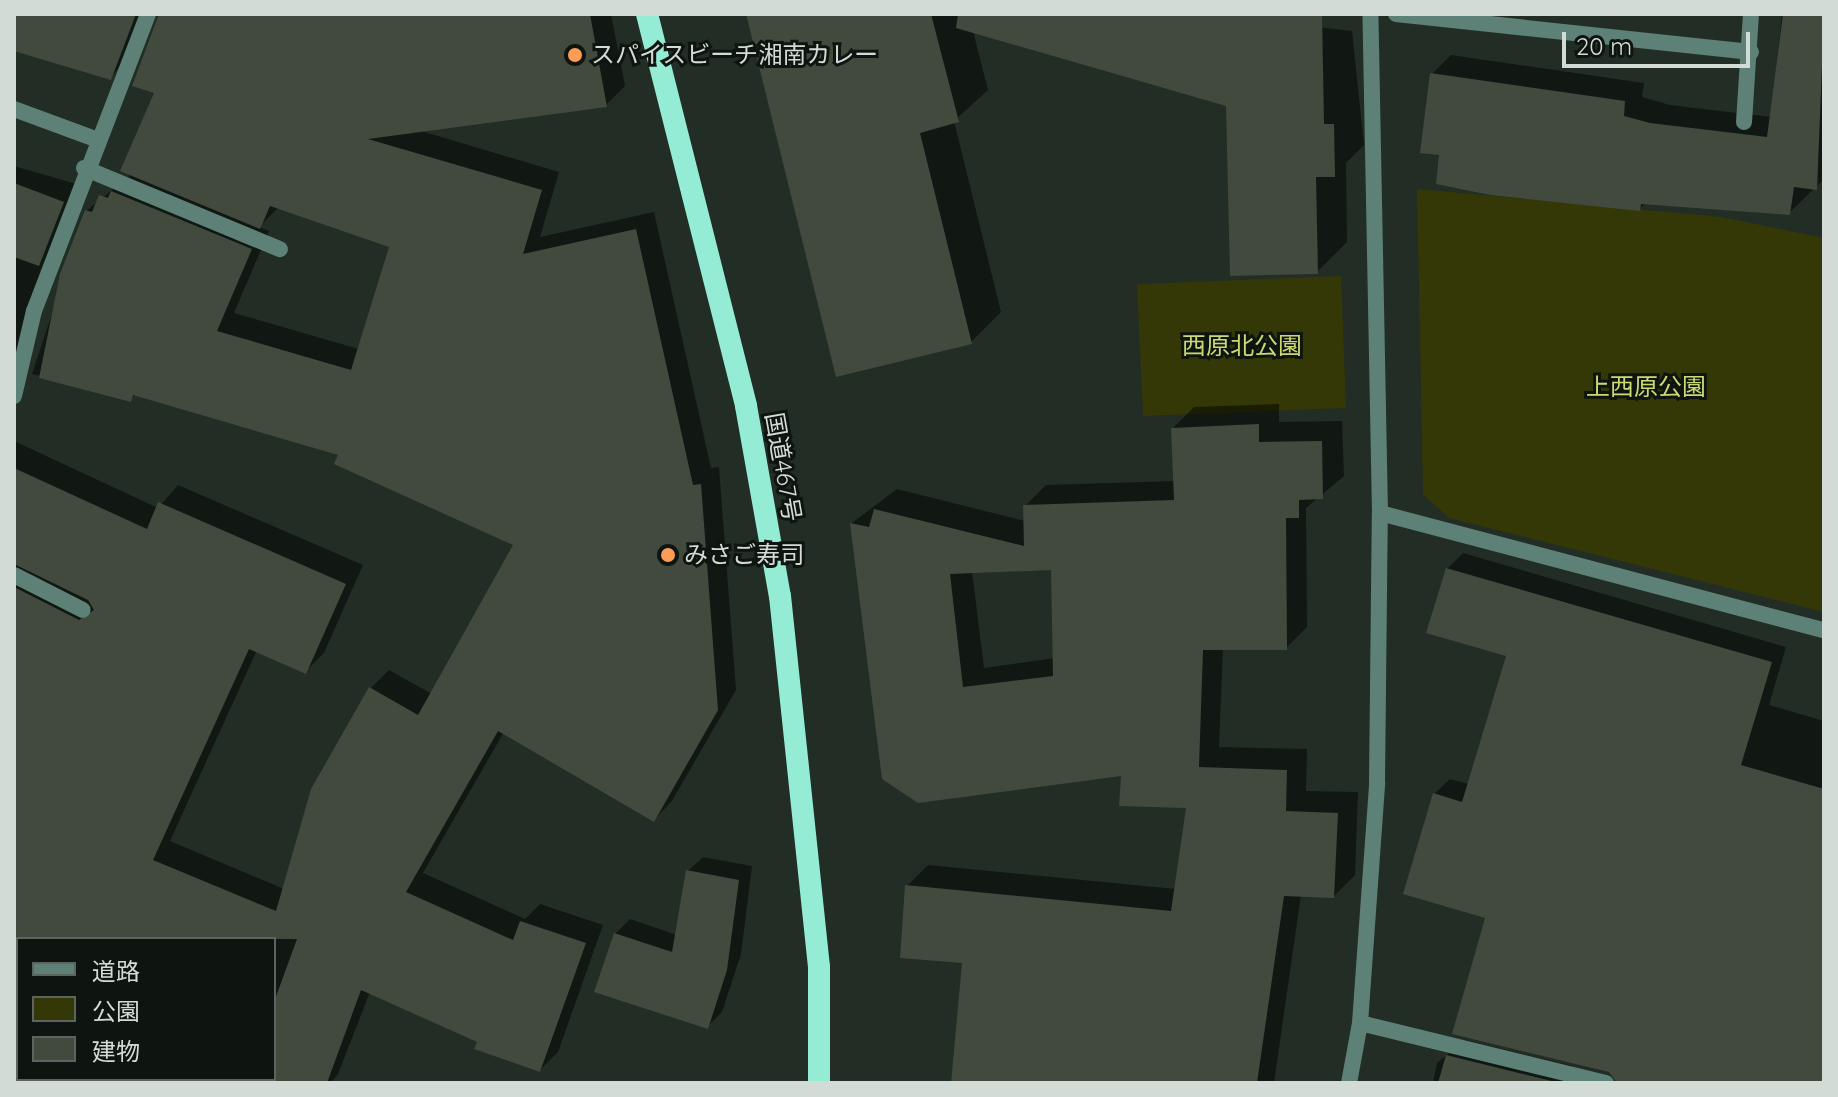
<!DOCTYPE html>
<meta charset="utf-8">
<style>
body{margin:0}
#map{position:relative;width:1838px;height:1097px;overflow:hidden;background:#212d25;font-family:Quicksand,"Noto Sans JP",sans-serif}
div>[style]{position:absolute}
.green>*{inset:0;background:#343807}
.shadow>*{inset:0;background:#0007}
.building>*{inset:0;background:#424a3e}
.service>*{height:16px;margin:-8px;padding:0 8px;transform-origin:8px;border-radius:8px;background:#5d8177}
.minor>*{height:16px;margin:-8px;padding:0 8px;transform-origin:8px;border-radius:8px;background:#5d8177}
.trunk>*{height:22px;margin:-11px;padding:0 11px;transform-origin:11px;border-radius:11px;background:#94ecd4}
.dots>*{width:22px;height:22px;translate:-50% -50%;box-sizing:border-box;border:4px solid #0e1410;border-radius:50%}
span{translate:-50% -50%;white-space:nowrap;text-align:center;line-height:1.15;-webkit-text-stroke:6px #0e1410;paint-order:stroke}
.poi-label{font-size:24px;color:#d3dbd6}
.left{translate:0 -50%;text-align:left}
.park-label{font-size:24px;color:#ccd973}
.street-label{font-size:24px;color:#d3dbd6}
.frame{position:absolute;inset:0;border:16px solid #d3dbd6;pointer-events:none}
.legend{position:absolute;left:16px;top:937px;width:260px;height:144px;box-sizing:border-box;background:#0e1410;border:2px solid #5d645f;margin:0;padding:10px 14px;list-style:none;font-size:24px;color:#d3dbd6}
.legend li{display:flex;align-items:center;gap:16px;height:40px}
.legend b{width:40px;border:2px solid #5d645f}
.scale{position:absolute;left:1562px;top:32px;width:188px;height:36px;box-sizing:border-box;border:4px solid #d3dbd6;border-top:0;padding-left:10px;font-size:24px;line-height:28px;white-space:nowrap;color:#d3dbd6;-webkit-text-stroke:6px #0e1410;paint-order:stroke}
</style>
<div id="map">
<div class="green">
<div style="clip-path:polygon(1417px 189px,1722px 217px,1824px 238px,1824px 612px,1449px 518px,1423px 494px)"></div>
<div style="clip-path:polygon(1341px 276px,1346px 408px,1143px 416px,1137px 284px)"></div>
</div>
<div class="shadow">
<div style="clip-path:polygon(14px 14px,146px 14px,129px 59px,110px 77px,14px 46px)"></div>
<div style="clip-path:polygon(evenodd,159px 14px,611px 14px,625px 86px,606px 105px,418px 130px,559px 172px,540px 237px,654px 212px,711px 468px,719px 467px,736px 690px,672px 801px,654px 820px,504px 732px,423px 873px,525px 919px,540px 904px,603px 925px,558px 1052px,540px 1070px,370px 992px,338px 1074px,330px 1083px,302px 1083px,274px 1068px,274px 939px,32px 939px,14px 930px,14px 441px,158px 508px,178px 485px,363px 565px,324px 653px,306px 671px,257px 650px,170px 841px,284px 889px,371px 688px,389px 670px,432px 694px,516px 544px,340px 454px,136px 394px,130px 399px,32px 374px,86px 211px,132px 174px,157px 91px,159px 14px,278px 208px,392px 246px,359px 349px,234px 313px,269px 231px,259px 227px,278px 208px)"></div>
<div style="clip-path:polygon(748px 14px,1206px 14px,1352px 31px,1364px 145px,1346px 163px,1347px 242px,1317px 272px,1228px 105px,973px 31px,988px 90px,954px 121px,1001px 312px,971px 342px)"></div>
<div style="clip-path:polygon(1782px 14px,1824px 14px,1824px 179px,1789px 213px,1646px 203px,1639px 209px,1441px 153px,1432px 74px,1451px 55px,1644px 83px,1642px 97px,1670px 105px,1771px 117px)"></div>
<div style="clip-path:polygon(14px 166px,80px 185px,14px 362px)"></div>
<div style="clip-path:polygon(evenodd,1279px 404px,1279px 422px,1342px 421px,1344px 476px,1306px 508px,1307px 627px,1286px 648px,1223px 648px,1219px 747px,1307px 749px,1306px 791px,1358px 792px,1355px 875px,1334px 896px,1301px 895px,1274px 1083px,953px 1083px,964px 961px,907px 886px,928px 865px,1176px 889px,1188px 806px,1123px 774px,884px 778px,852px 523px,897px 489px,1025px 521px,1025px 506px,1046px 485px,1175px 481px,1173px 428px,1194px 407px,1279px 404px,1053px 568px,1055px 658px,984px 668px,972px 571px,1053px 568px)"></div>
<div style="clip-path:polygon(1463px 553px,1786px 647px,1769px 705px,1824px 721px,1824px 1083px,1763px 1083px,1488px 916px,1434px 794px,1450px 779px,1469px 784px,1509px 655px,1447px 569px)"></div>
<div style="clip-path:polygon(703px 857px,752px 866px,741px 954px,722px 1012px,707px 1027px,615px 934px,630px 919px,677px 935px,688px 871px)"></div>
<div style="clip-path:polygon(14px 1020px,18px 1021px,17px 1083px,14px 1083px)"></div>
<div style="clip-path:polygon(1465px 1040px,1573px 1066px,1569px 1083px,1433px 1083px,1437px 1063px)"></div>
</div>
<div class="building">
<div style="clip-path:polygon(14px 14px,136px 14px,111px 80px,14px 51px)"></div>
<div style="clip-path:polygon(159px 14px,590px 14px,607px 107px,368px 139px,542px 190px,523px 254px,636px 229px,693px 485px,701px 484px,718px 710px,654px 822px,498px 731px,406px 892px,513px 940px,520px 921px,586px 943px,540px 1072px,474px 1049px,477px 1042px,361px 990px,327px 1083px,274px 1083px,274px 1002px,297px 939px,14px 939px,14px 587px,79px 620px,94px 610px,88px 600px,14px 564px,14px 468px,147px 529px,158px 502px,346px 584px,306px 674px,249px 649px,153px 860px,276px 911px,311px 789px,369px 687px,418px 715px,513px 545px,334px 464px,338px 455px,133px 395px,131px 402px,39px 378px,60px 274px,85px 210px,92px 212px,99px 195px,108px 198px,111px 191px,252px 249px,217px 331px,351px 370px,389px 247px,270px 206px,260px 229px,120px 171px,154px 93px,132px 86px)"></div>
<div style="clip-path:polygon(746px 14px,931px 14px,959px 122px,920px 133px,972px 344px,836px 377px)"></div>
<div style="clip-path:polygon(958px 14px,1322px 14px,1324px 124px,1334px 124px,1335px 177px,1316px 177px,1318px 274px,1230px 276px,1226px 106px,956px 28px)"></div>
<div style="clip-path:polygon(1783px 14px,1824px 14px,1817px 190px,1794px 187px,1790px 215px,1641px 204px,1640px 211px,1490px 195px,1436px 184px,1439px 155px,1420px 153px,1430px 73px,1625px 101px,1624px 116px,1650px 123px,1767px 137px)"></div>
<div style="clip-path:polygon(14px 183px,64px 202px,39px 266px,14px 257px)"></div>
<div style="clip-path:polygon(evenodd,1259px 424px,1259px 442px,1322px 441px,1323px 499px,1299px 500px,1299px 518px,1286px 518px,1287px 650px,1203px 650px,1199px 767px,1287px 770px,1286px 811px,1338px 813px,1334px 898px,1284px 896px,1257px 1083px,951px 1083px,962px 963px,900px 958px,905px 885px,1171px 911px,1186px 808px,1119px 806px,1121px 776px,918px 803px,882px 779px,850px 523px,869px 527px,874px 509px,1024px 546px,1023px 505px,1174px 500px,1171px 428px,1259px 424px,1051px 570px,1053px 676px,963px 687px,950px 574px,1051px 570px)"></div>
<div style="clip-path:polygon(1446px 568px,1772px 662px,1741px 765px,1824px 789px,1824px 1083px,1617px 1083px,1609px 1072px,1452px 1034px,1485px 918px,1403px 894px,1433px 793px,1462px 802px,1506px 656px,1426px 633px)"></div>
<div style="clip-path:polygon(686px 870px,739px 880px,727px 970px,708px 1029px,594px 992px,614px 933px,672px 952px)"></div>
<div style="clip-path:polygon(1446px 1055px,1560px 1083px,1438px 1083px)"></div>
</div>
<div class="service">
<div style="left:1744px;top:122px;width:108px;rotate:-86.3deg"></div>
<div style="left:84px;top:168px;width:212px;rotate:22.5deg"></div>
<div style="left:1380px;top:513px;width:459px;rotate:14.8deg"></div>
<div style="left:14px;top:575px;width:77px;rotate:26.9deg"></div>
<div style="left:1349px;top:1083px;width:61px;rotate:-79.6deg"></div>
<div style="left:1360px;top:1023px;width:253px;rotate:13.7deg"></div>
</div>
<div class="minor">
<div style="left:1396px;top:14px;width:357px;rotate:6.1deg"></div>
<div style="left:14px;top:109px;width:86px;rotate:20.3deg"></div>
<div style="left:14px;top:396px;width:87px;rotate:-76.8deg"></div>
<div style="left:34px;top:311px;width:318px;rotate:-69deg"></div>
<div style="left:14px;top:1013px;width:4px;rotate:27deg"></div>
<div style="left:1360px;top:1023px;width:241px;rotate:-85.9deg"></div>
<div style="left:1377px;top:783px;width:270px;rotate:-89.4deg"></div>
<div style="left:1380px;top:513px;width:499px;rotate:-91.1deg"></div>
<div style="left:117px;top:1079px;width:7px;rotate:34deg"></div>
</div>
<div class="trunk">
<div style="left:647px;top:14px;width:404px;rotate:75.8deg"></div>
<div style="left:746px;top:406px;width:193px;rotate:79.9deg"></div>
<div style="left:780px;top:596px;width:373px;rotate:84deg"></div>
<div style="left:819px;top:967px;width:116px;rotate:90deg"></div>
</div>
<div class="dots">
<div style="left:575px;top:55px;background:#fd9d55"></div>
<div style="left:668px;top:555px;background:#fd9d55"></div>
</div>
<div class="poi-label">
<span class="left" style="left:591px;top:55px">スパイスビーチ湘南カレー</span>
<span class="left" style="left:684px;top:555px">みさご寿司</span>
</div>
<div class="park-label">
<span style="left:1242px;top:346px">西原北公園</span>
<span style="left:1646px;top:387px">上西原公園</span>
</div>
<div class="street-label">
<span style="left:783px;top:467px;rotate:80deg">国道467号</span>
</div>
<div class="frame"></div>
<ul class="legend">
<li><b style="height:10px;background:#5d8177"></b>道路</li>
<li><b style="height:22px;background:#343807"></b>公園</li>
<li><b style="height:22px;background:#424a3e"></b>建物</li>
</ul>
<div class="scale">20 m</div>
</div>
